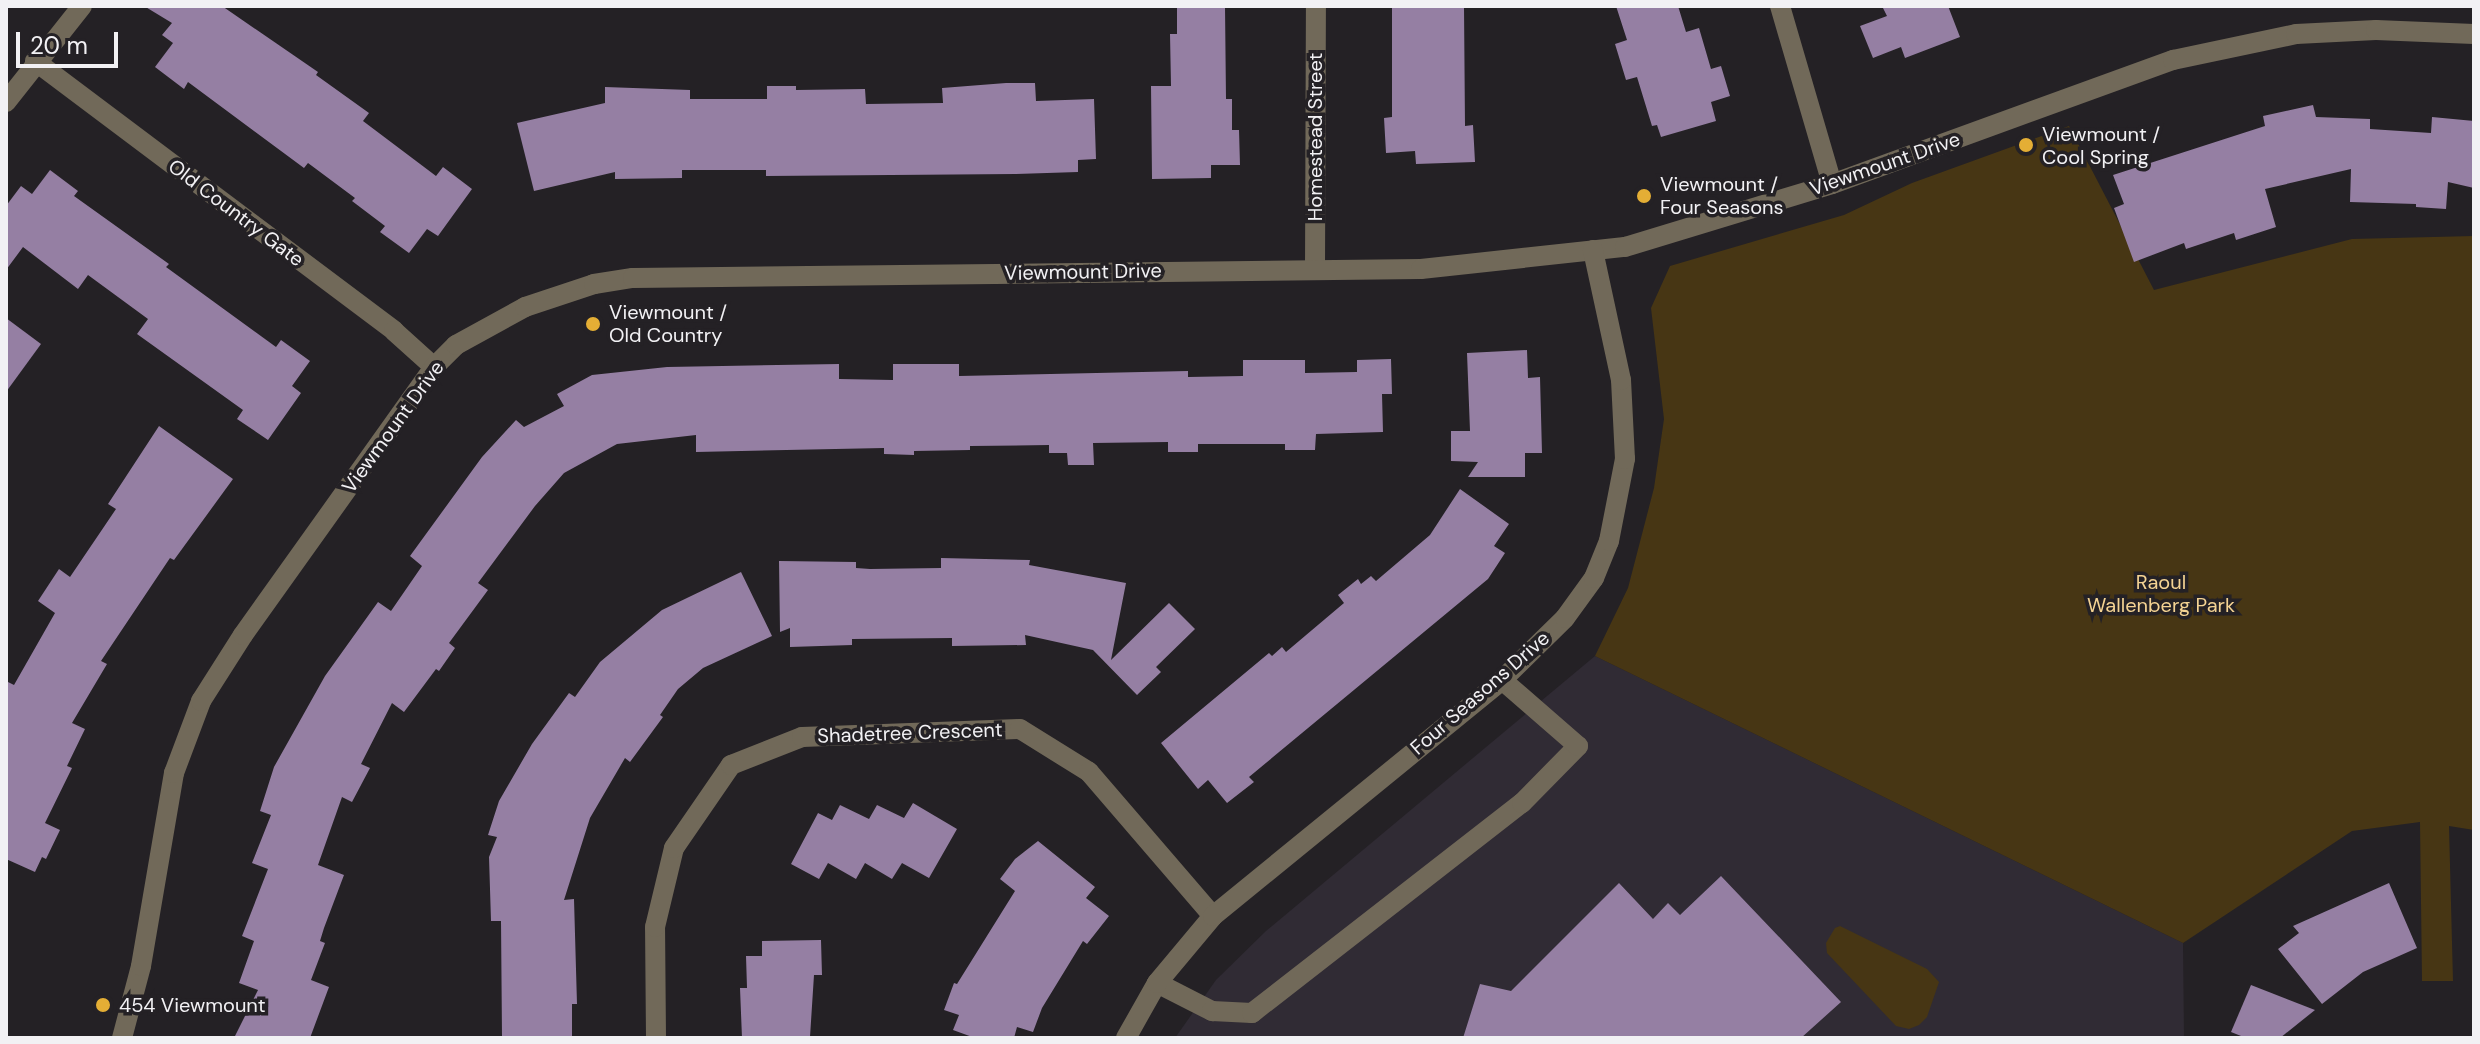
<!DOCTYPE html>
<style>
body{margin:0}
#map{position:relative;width:2480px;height:1044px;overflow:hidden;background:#242125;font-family:"DM Sans",sans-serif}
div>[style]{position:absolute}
.built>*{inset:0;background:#302b34}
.green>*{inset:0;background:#473614}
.building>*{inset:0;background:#957fa3}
.minor>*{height:20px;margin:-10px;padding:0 10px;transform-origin:10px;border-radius:10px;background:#716959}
.dots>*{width:22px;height:22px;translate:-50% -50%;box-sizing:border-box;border:4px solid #242125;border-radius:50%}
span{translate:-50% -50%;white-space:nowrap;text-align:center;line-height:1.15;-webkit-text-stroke:7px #242125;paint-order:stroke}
.poi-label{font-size:20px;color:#f2f1f4}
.left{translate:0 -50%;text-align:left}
.street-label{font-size:20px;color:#f2f1f4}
.park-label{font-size:20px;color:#f4d393}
.frame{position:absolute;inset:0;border:8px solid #f2f1f4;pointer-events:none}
.scale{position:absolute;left:16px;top:32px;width:102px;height:36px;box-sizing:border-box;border:4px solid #f2f1f4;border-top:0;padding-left:10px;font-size:24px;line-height:28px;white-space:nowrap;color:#f2f1f4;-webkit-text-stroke:6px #242125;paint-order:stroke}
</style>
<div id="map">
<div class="built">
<div style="clip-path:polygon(1595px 656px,2183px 943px,2184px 1038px,1175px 1038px,1216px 980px,1266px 931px)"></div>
</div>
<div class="green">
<div style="clip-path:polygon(2069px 126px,2154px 290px,2352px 239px,2474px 236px,2474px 830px,2449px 826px,2453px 981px,2422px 981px,2420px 822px,2352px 831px,2183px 943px,1595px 656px,1628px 588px,1654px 488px,1664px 419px,1651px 308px,1670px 266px,1844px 215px,1912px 183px)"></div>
<div style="clip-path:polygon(1840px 926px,1927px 969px,1939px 982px,1927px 1017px,1919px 1025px,1909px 1029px,1896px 1026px,1827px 953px,1826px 943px,1835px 928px)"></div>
</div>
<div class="building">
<div style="clip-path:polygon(144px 6px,222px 6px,318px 72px,316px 75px,369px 113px,363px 121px,436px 176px,443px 167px,472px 189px,438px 236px,427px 229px,409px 253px,380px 232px,385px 226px,352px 201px,355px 198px,308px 163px,304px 168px,188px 82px,184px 89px,155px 67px,173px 43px,162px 35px,172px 23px)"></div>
<div style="clip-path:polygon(1177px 6px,1225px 6px,1226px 99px,1232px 99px,1232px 130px,1239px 130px,1240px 165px,1211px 165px,1211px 178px,1152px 179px,1151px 86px,1171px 86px,1170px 34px,1177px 34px)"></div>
<div style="clip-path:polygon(1392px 6px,1464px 6px,1465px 126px,1473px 125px,1475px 162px,1416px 164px,1415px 151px,1386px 153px,1384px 118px,1392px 117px)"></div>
<div style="clip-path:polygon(1616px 6px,1678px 6px,1686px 32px,1699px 28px,1711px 69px,1721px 66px,1730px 96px,1711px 102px,1716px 121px,1661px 137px,1657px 125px,1652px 126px,1637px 77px,1626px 80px,1615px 44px,1627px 40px)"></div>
<div style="clip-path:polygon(1882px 6px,1948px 6px,1960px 37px,1905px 58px,1901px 47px,1873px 58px,1860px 26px,1887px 16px)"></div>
<div style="clip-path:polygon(1006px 83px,1035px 83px,1036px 101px,1094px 99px,1096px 159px,1078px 160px,1078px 172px,1016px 174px,766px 176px,766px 170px,682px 170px,682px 178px,615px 179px,615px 172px,534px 191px,517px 123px,605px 103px,605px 87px,690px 90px,690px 99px,767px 99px,767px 86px,796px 86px,796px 90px,865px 89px,866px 104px,943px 103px,942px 88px)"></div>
<div style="clip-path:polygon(2313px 105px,2316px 117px,2370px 119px,2370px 129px,2431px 133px,2432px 117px,2474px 121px,2474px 188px,2448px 182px,2446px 209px,2416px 207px,2416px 204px,2350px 202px,2351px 169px,2265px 189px,2276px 227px,2236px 240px,2234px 233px,2186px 249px,2184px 243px,2134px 262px,2114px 208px,2124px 204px,2113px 175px,2265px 126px,2263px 116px)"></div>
<div style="clip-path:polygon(50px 170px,78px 191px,74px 196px,169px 264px,166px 267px,276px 347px,281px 340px,310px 361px,292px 386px,301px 393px,268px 440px,237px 419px,243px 410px,137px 334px,148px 319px,88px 275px,78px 289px,23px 247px,6px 270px,6px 206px,21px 186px,32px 194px)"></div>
<div style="clip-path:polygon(6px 318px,41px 344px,6px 392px)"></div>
<div style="clip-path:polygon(1527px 350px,1528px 378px,1540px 377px,1542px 453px,1525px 453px,1525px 477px,1468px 477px,1478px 462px,1451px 461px,1451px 431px,1470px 431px,1467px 353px)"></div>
<div style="clip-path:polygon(1391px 359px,1392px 394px,1382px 394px,1383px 432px,1316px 434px,1315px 450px,1285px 450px,1285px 444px,1198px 444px,1198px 452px,1168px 452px,1168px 442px,1093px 443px,1094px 465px,1068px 465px,1067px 453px,1049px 453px,1049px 445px,970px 446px,970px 450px,914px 451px,914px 455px,884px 454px,884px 448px,696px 452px,696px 435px,617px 444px,564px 473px,535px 506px,478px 583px,488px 590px,449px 643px,455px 648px,439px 671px,436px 669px,404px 712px,392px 703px,361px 764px,370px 768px,352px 802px,342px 797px,318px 865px,344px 875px,324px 928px,320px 941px,325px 943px,311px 980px,329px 987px,310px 1038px,234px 1038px,258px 990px,239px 983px,254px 941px,242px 936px,268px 869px,252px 863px,271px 815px,260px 811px,274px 767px,325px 676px,378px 602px,391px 611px,422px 566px,410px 556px,482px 457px,516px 420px,524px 427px,564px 406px,557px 394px,592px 375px,667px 367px,839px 364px,839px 379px,893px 380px,893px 364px,959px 364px,959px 376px,1188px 371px,1188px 377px,1243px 376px,1243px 360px,1305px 360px,1305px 373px,1357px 372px,1357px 360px)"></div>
<div style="clip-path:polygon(159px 426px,233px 479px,174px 560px,170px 558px,101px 661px,107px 664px,72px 723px,85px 729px,67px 766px,72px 768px,45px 823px,60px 830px,46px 859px,42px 857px,35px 872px,6px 859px,6px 681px,14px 685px,55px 613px,38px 601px,59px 569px,70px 577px,116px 509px,108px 504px)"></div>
<div style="clip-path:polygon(1460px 489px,1509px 524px,1494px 546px,1505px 553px,1488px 579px,1249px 777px,1254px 782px,1227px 803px,1208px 780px,1198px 789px,1161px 743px,1269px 653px,1272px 656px,1282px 647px,1286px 652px,1344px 603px,1338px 595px,1358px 579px,1361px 584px,1371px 576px,1376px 581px,1430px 535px)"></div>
<div style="clip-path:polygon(941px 558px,1030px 560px,1029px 565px,1126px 583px,1111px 660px,1169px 603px,1195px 629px,1156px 667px,1161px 672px,1137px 695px,1093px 650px,1025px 635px,1026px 645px,952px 646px,952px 638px,852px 639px,852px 645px,790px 647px,790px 628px,780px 632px,779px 561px,856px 562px,856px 568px,870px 569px,941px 568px)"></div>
<div style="clip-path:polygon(741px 572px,772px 636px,703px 668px,678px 689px,660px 715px,663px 717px,630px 762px,625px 758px,590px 818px,564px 900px,574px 899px,577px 1004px,572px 1004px,572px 1038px,502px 1038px,501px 921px,491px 921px,489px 857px,497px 837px,488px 835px,499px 801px,532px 744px,569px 693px,575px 697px,600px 662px,662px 610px)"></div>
<div style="clip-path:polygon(913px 803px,957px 829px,929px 878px,902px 863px,892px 879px,865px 863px,856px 879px,828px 863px,819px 879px,791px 864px,818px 813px,832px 820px,840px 805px,869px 819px,877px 805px,904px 818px)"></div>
<div style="clip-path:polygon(1038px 841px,1095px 887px,1086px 898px,1109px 916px,1087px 944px,1083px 941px,1042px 1008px,1033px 1032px,1017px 1027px,1014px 1038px,975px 1038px,953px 1030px,959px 1015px,944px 1010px,954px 983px,957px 984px,1015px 891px,1000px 879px,1015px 859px)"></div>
<div style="clip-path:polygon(1721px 876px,1841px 1002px,1801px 1038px,1463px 1038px,1480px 984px,1511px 991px,1619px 883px,1653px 919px,1668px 903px,1680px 915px)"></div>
<div style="clip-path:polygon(2389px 883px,2417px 948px,2363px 972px,2322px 1004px,2278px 949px,2299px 933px,2293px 926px)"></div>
<div style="clip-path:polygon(821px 940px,822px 975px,814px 975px,810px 1037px,742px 1038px,740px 988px,747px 988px,746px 956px,762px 956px,762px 941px)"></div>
<div style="clip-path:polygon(2251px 985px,2315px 1010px,2280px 1038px,2246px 1038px,2231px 1032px)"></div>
</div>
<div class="minor">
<div style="left:1780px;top:6px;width:185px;rotate:73.7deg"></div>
<div style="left:35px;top:61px;width:449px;rotate:36.9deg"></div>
<div style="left:394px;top:331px;width:54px;rotate:42deg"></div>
<div style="left:6px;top:102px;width:122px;rotate:-51.6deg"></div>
<div style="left:1315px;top:269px;width:263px;rotate:-89.8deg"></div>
<div style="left:1157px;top:983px;width:62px;rotate:27deg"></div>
<div style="left:1212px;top:1011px;width:40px;rotate:2.9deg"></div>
<div style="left:1252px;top:1013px;width:342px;rotate:-37.9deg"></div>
<div style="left:1522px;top:803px;width:80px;rotate:-45.5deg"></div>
<div style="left:1578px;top:746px;width:101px;rotate:-139deg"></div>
<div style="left:122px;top:1038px;width:74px;rotate:-75.2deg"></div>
<div style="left:141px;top:966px;width:196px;rotate:-80.3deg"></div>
<div style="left:174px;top:773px;width:77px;rotate:-69.4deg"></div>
<div style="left:201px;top:701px;width:78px;rotate:-57.5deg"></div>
<div style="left:243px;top:635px;width:329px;rotate:-54.5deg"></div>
<div style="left:434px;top:367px;width:31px;rotate:-45deg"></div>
<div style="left:456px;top:345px;width:79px;rotate:-28.8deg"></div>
<div style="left:525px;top:307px;width:73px;rotate:-18.4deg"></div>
<div style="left:594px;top:284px;width:39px;rotate:-9deg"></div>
<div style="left:633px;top:278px;width:788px;rotate:-0.65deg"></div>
<div style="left:1421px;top:269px;width:205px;rotate:-6.2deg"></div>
<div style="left:1625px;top:247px;width:216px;rotate:-16.9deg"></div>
<div style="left:1832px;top:184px;width:363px;rotate:-20deg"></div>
<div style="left:2173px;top:60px;width:126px;rotate:-11.9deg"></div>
<div style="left:2296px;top:34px;width:80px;rotate:-2.9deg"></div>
<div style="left:2376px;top:30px;width:98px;rotate:2.3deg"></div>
<div style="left:656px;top:1038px;width:111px;rotate:-90.5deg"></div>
<div style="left:655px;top:927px;width:81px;rotate:-76.5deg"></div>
<div style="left:674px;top:848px;width:101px;rotate:-55.5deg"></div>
<div style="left:731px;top:765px;width:76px;rotate:-21.5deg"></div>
<div style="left:802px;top:737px;width:218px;rotate:-2.1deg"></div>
<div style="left:1020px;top:729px;width:81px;rotate:31.9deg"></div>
<div style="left:1089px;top:772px;width:190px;rotate:49.3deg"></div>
<div style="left:1126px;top:1038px;width:63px;rotate:-60.6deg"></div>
<div style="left:1157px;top:983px;width:87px;rotate:-50.1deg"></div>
<div style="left:1213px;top:916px;width:373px;rotate:-39.2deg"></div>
<div style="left:1502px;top:680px;width:88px;rotate:-44.5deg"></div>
<div style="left:1565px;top:618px;width:49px;rotate:-54.1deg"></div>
<div style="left:1594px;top:578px;width:40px;rotate:-68deg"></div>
<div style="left:1609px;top:541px;width:84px;rotate:-79deg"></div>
<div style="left:1625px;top:459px;width:79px;rotate:-92.9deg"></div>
<div style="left:1621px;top:380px;width:133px;rotate:-102.2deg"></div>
</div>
<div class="dots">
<div style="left:2026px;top:145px;background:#e4ae35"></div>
<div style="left:1644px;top:196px;background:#e4ae35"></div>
<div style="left:593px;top:324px;background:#e4ae35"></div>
<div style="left:103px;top:1005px;background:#e4ae35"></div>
</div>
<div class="poi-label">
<span class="left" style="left:2042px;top:146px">Viewmount /<br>Cool Spring</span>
<span class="left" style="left:1660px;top:196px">Viewmount /<br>Four Seasons</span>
<span class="left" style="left:609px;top:324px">Viewmount /<br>Old Country</span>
<span class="left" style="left:119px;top:1005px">454 Viewmount</span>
</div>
<div class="street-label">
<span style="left:1315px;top:137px;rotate:-90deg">Homestead Street</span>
<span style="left:1885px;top:164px;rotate:-19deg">Viewmount Drive</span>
<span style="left:236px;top:213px;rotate:37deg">Old Country Gate</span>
<span style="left:1083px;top:272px;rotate:-1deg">Viewmount Drive</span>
<span style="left:393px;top:427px;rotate:-54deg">Viewmount Drive</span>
<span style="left:1480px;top:693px;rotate:-41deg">Four Seasons Drive</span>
<span style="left:910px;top:733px;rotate:-2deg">Shadetree Crescent</span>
</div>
<div class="park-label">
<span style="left:2161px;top:594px">Raoul<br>Wallenberg Park</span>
</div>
<div class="frame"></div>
<div class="scale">20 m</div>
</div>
